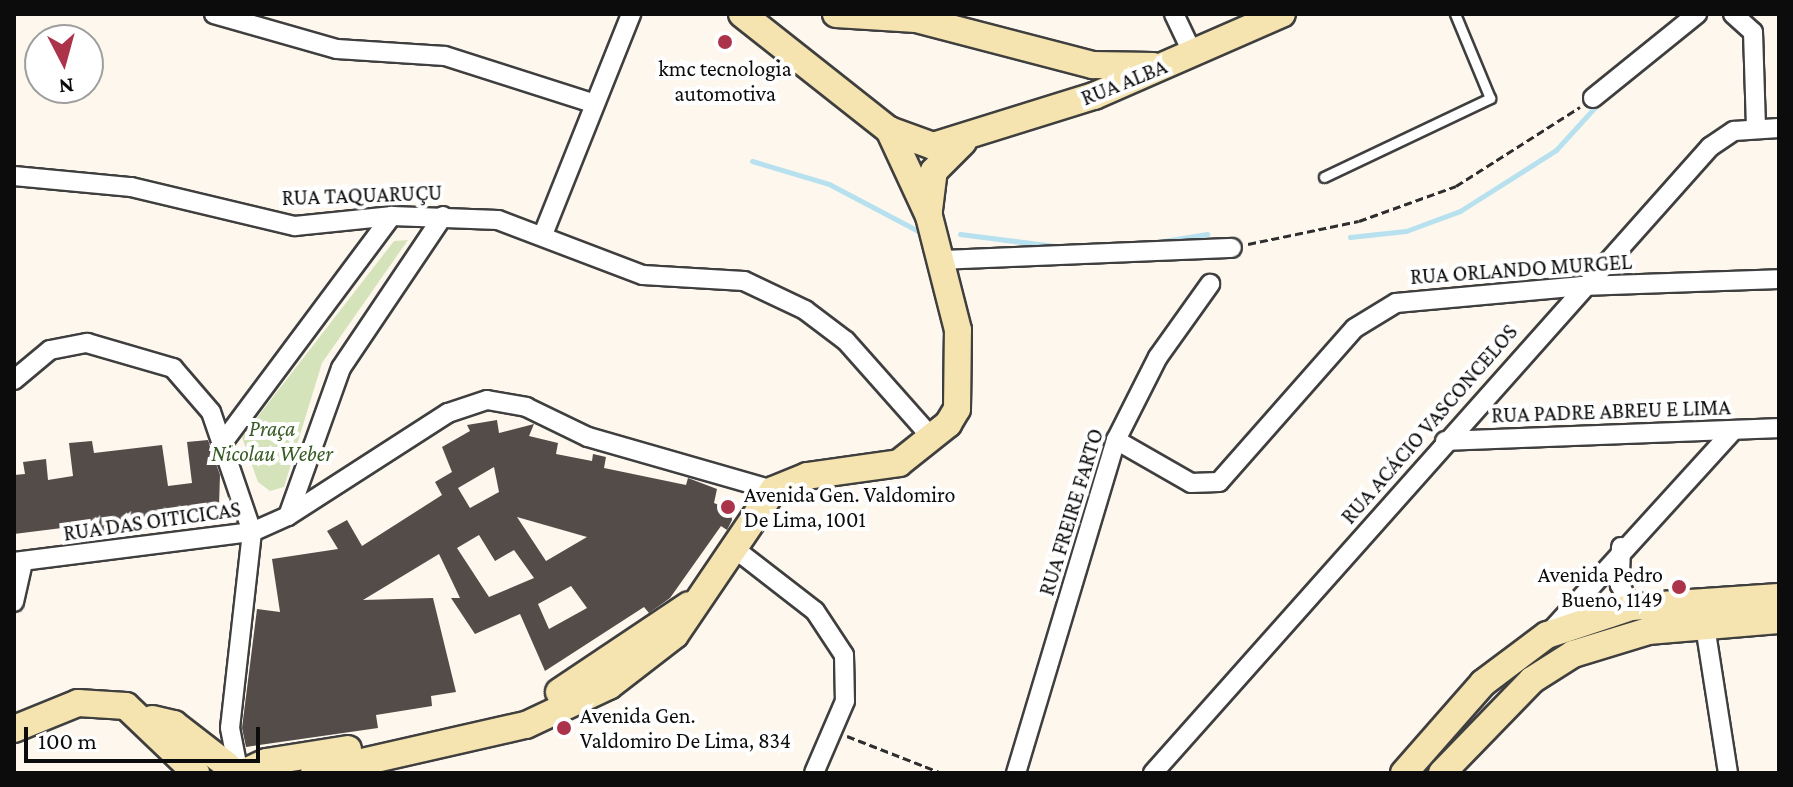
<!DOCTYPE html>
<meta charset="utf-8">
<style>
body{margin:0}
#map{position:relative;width:1793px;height:787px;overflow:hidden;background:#fdf7ed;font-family:"Crimson Pro",serif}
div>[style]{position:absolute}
.green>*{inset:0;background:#d5e3ba}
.stream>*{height:5px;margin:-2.5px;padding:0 2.5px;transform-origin:2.5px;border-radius:2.5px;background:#b7e1ee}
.building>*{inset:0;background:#534c49}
.path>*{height:3px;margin-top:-1.5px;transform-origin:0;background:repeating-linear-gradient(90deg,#2e2e2e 0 8px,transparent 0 12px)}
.roads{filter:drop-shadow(2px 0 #3f3f3f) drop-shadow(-2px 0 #3f3f3f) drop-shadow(0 2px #3f3f3f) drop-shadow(0 -2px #3f3f3f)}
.lane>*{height:9px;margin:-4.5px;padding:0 4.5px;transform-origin:4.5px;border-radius:4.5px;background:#fff}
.street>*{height:18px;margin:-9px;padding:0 9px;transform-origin:9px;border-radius:9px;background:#fff}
.secondary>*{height:26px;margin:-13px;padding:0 13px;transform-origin:13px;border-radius:13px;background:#f5e4af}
.dots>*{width:22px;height:22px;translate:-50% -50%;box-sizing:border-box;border:4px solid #fff;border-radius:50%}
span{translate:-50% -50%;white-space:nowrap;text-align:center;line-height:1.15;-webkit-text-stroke:8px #fff;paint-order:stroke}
.poi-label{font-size:22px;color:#0c0c0c}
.left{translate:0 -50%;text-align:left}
.right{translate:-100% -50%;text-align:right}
.street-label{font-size:22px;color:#0c0c0c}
.park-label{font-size:22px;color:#375b24;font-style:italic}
.frame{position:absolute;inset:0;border:16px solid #0c0c0c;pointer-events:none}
.north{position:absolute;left:24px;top:24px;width:80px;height:80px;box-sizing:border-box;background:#fff;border:2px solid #9e9e9e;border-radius:50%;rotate:174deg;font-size:22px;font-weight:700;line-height:32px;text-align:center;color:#0c0c0c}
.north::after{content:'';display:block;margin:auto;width:28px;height:36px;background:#ab344a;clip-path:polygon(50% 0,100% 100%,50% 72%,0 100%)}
.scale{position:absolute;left:24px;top:727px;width:236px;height:36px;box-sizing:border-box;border:4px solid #0c0c0c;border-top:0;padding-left:10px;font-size:24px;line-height:28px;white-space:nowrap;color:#0c0c0c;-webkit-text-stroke:6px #fff;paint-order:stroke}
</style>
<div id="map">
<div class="green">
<div style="clip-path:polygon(408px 240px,322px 363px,284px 487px,270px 491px,258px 482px,242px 437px,394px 241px)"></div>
</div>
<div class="stream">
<div style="left:752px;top:161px;width:80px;rotate:16.6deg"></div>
<div style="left:829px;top:184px;width:103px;rotate:27.8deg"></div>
<div style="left:960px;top:234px;width:103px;rotate:7.3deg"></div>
<div style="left:1350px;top:237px;width:56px;rotate:-6.1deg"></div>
<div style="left:1406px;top:231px;width:58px;rotate:-20.3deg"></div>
<div style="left:1460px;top:211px;width:114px;rotate:-32.4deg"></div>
<div style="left:1556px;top:150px;width:59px;rotate:-47.7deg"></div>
<div style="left:1151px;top:243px;width:57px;rotate:-9.1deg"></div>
</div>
<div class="building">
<div style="clip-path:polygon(evenodd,497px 420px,499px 433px,534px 424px,529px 436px,558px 443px,556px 454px,592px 461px,593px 454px,606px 457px,604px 468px,686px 485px,688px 478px,717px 489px,714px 503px,731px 510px,732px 520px,727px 530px,721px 526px,670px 598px,649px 613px,644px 607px,545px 671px,520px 614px,475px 634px,451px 598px,460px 598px,439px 554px,363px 600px,433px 598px,456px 692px,431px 696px,432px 706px,376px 715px,378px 728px,246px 747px,242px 728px,257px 609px,280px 612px,272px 559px,338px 549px,327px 531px,347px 520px,362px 546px,442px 495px,435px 482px,452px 472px,442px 447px,470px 431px,467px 425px,497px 420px,494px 467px,499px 492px,470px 508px,458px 488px,494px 467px,497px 420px,517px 517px,587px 537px,546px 561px,517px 517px,497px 420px,479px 535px,495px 561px,514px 550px,534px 578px,489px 597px,457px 548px,479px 535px,497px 420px,571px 586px,587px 608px,549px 629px,538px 604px,571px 586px)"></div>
<div style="clip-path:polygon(208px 440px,220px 475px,219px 506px,193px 509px,194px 523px,80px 537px,78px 526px,14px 534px,14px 475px,25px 474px,23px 462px,46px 459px,48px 480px,73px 476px,69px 443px,92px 441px,94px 453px,162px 445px,168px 486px,192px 483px,187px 442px)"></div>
</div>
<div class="path">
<div style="left:1248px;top:244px;width:113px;rotate:-11.7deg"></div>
<div style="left:1359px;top:221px;width:103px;rotate:-19.8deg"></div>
<div style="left:1456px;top:186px;width:147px;rotate:-32.5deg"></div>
<div style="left:847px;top:736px;width:102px;rotate:21.3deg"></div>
</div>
<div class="roads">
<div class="lane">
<div style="left:1324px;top:177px;width:184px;rotate:-25.4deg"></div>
<div style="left:1490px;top:98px;width:91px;rotate:-112.6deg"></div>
</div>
<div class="street">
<div style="left:214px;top:14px;width:128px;rotate:15.9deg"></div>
<div style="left:337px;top:49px;width:108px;rotate:3.7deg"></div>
<div style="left:445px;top:56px;width:157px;rotate:17.7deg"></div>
<div style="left:1174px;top:14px;width:44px;rotate:64.6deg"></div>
<div style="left:1733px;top:14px;width:27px;rotate:42deg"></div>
<div style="left:1753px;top:32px;width:97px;rotate:88.2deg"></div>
<div style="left:1593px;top:98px;width:134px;rotate:-38.9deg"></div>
<div style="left:14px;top:176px;width:118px;rotate:5.4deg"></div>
<div style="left:131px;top:187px;width:169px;rotate:13.4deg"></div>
<div style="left:295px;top:226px;width:98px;rotate:-5.9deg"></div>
<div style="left:392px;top:216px;width:106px;rotate:2.2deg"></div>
<div style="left:498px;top:220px;width:155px;rotate:20.8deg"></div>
<div style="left:643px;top:275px;width:101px;rotate:3.4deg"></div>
<div style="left:744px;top:281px;width:68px;rotate:25.4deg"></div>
<div style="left:805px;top:310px;width:51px;rotate:37.1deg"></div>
<div style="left:846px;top:341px;width:131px;rotate:48.4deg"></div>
<div style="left:544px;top:232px;width:235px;rotate:-68.2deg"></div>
<div style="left:941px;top:260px;width:291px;rotate:-2.4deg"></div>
<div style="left:14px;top:380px;width:47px;rotate:-39.8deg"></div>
<div style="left:50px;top:350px;width:38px;rotate:-11deg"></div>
<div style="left:87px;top:343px;width:90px;rotate:16.2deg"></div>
<div style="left:173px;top:368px;width:58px;rotate:49.2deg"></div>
<div style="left:211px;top:412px;width:127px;rotate:71.1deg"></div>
<div style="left:252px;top:532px;width:197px;rotate:96.4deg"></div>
<div style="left:230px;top:728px;width:38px;rotate:79deg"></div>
<div style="left:1116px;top:440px;width:86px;rotate:29.8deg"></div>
<div style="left:1191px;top:483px;width:28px;rotate:-2deg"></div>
<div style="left:1219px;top:482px;width:205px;rotate:-48.6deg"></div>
<div style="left:1355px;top:328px;width:48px;rotate:-31.4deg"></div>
<div style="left:1396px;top:303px;width:187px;rotate:-5.2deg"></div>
<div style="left:1582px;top:286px;width:197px;rotate:-2deg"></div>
<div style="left:224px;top:441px;width:281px;rotate:-53.3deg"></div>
<div style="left:1445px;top:441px;width:334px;rotate:-2.2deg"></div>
<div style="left:288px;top:516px;width:157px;rotate:-70.3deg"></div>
<div style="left:341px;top:368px;width:183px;rotate:-56.1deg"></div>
<div style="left:1621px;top:547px;width:38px;rotate:92deg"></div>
<div style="left:1620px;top:585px;width:25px;rotate:63deg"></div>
<div style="left:735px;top:549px;width:101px;rotate:37.8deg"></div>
<div style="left:815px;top:611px;width:53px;rotate:56.6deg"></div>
<div style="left:844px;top:655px;width:46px;rotate:88.8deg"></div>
<div style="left:845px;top:701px;width:78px;rotate:113.3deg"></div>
<div style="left:14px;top:562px;width:240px;rotate:-7.2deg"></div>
<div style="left:252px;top:532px;width:39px;rotate:-24deg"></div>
<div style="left:288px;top:516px;width:190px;rotate:-32.8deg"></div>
<div style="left:448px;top:413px;width:41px;rotate:-18.4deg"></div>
<div style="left:487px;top:400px;width:40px;rotate:10deg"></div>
<div style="left:526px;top:407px;width:69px;rotate:25.8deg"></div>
<div style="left:588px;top:437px;width:192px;rotate:16deg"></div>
<div style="left:14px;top:602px;width:41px;rotate:-77.3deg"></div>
<div style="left:1705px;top:626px;width:149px;rotate:81.1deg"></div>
<div style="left:1549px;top:633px;width:273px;rotate:-47.7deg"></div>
<div style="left:1016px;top:773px;width:348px;rotate:-73.3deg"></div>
<div style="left:1116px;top:440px;width:93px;rotate:-63.2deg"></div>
<div style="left:1158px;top:357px;width:90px;rotate:-54.5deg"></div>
<div style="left:1153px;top:773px;width:838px;rotate:-48.34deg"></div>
<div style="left:1710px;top:147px;width:29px;rotate:-34deg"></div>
<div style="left:1734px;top:131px;width:45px;rotate:-3.8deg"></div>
</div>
<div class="secondary">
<div style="left:742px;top:14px;width:187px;rotate:38.3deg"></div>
<div style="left:889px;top:130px;width:47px;rotate:20deg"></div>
<div style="left:933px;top:146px;width:169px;rotate:-17.3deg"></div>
<div style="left:1094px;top:96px;width:205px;rotate:-23.6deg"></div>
<div style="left:836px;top:14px;width:80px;rotate:3.6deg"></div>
<div style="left:916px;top:19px;width:183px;rotate:14.6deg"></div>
<div style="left:1093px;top:65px;width:60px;rotate:1deg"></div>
<div style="left:929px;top:210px;width:39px;rotate:-83deg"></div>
<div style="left:934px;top:171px;width:41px;rotate:-45deg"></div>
<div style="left:559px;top:692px;width:156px;rotate:-33.8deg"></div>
<div style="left:152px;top:719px;width:23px;rotate:13deg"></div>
<div style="left:174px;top:724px;width:67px;rotate:37.7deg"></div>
<div style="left:14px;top:729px;width:69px;rotate:-22.1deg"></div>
<div style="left:78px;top:703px;width:48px;rotate:3.6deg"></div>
<div style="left:126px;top:706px;width:97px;rotate:43.7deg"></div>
<div style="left:245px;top:772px;width:23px;rotate:-25deg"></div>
<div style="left:266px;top:762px;width:83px;rotate:-9deg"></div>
<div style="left:314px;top:773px;width:217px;rotate:-12.8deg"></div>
<div style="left:526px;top:725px;width:92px;rotate:-25.2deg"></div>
<div style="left:609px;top:686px;width:83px;rotate:-37.7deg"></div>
<div style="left:675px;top:635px;width:175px;rotate:-55.9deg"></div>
<div style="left:773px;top:490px;width:37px;rotate:-22deg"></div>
<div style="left:807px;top:476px;width:93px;rotate:-8deg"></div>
<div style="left:899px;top:463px;width:63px;rotate:-38.5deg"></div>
<div style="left:948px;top:424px;width:17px;rotate:-59deg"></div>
<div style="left:957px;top:409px;width:79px;rotate:-89.3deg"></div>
<div style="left:958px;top:330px;width:118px;rotate:-104.3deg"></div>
<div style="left:929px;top:216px;width:95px;rotate:-114.9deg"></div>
<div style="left:1404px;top:773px;width:120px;rotate:-48.7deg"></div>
<div style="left:1483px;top:683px;width:80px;rotate:-36.9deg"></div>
<div style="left:1547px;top:635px;width:89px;rotate:-18.4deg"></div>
<div style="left:1631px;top:607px;width:148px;rotate:-3.9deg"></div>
<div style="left:1442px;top:773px;width:129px;rotate:-45.9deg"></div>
<div style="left:1532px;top:680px;width:49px;rotate:-32.4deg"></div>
<div style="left:1573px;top:654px;width:78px;rotate:-17deg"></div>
<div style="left:1648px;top:631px;width:131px;rotate:-4.8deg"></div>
</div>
</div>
<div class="dots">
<div style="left:725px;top:42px;background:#ab344a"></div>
<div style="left:728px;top:507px;background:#ab344a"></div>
<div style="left:1679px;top:587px;background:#ab344a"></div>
<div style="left:564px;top:728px;background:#ab344a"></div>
</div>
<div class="poi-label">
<span style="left:725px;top:81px">kmc tecnologia<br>automotiva</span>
<span class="left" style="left:744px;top:507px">Avenida Gen. Valdomiro<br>De Lima, 1001</span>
<span class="right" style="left:1663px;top:587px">Avenida Pedro<br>Bueno, 1149</span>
<span class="left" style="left:580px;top:728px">Avenida Gen.<br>Valdomiro De Lima, 834</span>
</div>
<div class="street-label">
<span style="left:1124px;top:82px;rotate:-22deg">RUA ALBA</span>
<span style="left:362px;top:195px;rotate:-2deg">RUA TAQUARUÇU</span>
<span style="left:1521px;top:269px;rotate:-4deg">RUA ORLANDO MURGEL</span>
<span style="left:1611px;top:411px;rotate:-2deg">RUA PADRE ABREU E LIMA</span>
<span style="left:1429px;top:424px;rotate:-49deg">RUA ACÁCIO VASCONCELOS</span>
<span style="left:1071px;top:512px;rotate:-73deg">RUA FREIRE FARTO</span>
<span style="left:152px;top:521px;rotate:-8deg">RUA DAS OITICICAS</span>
</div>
<div class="park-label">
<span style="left:272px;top:441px">Praça<br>Nicolau Weber</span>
</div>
<div class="frame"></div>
<div class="north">N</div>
<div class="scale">100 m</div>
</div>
